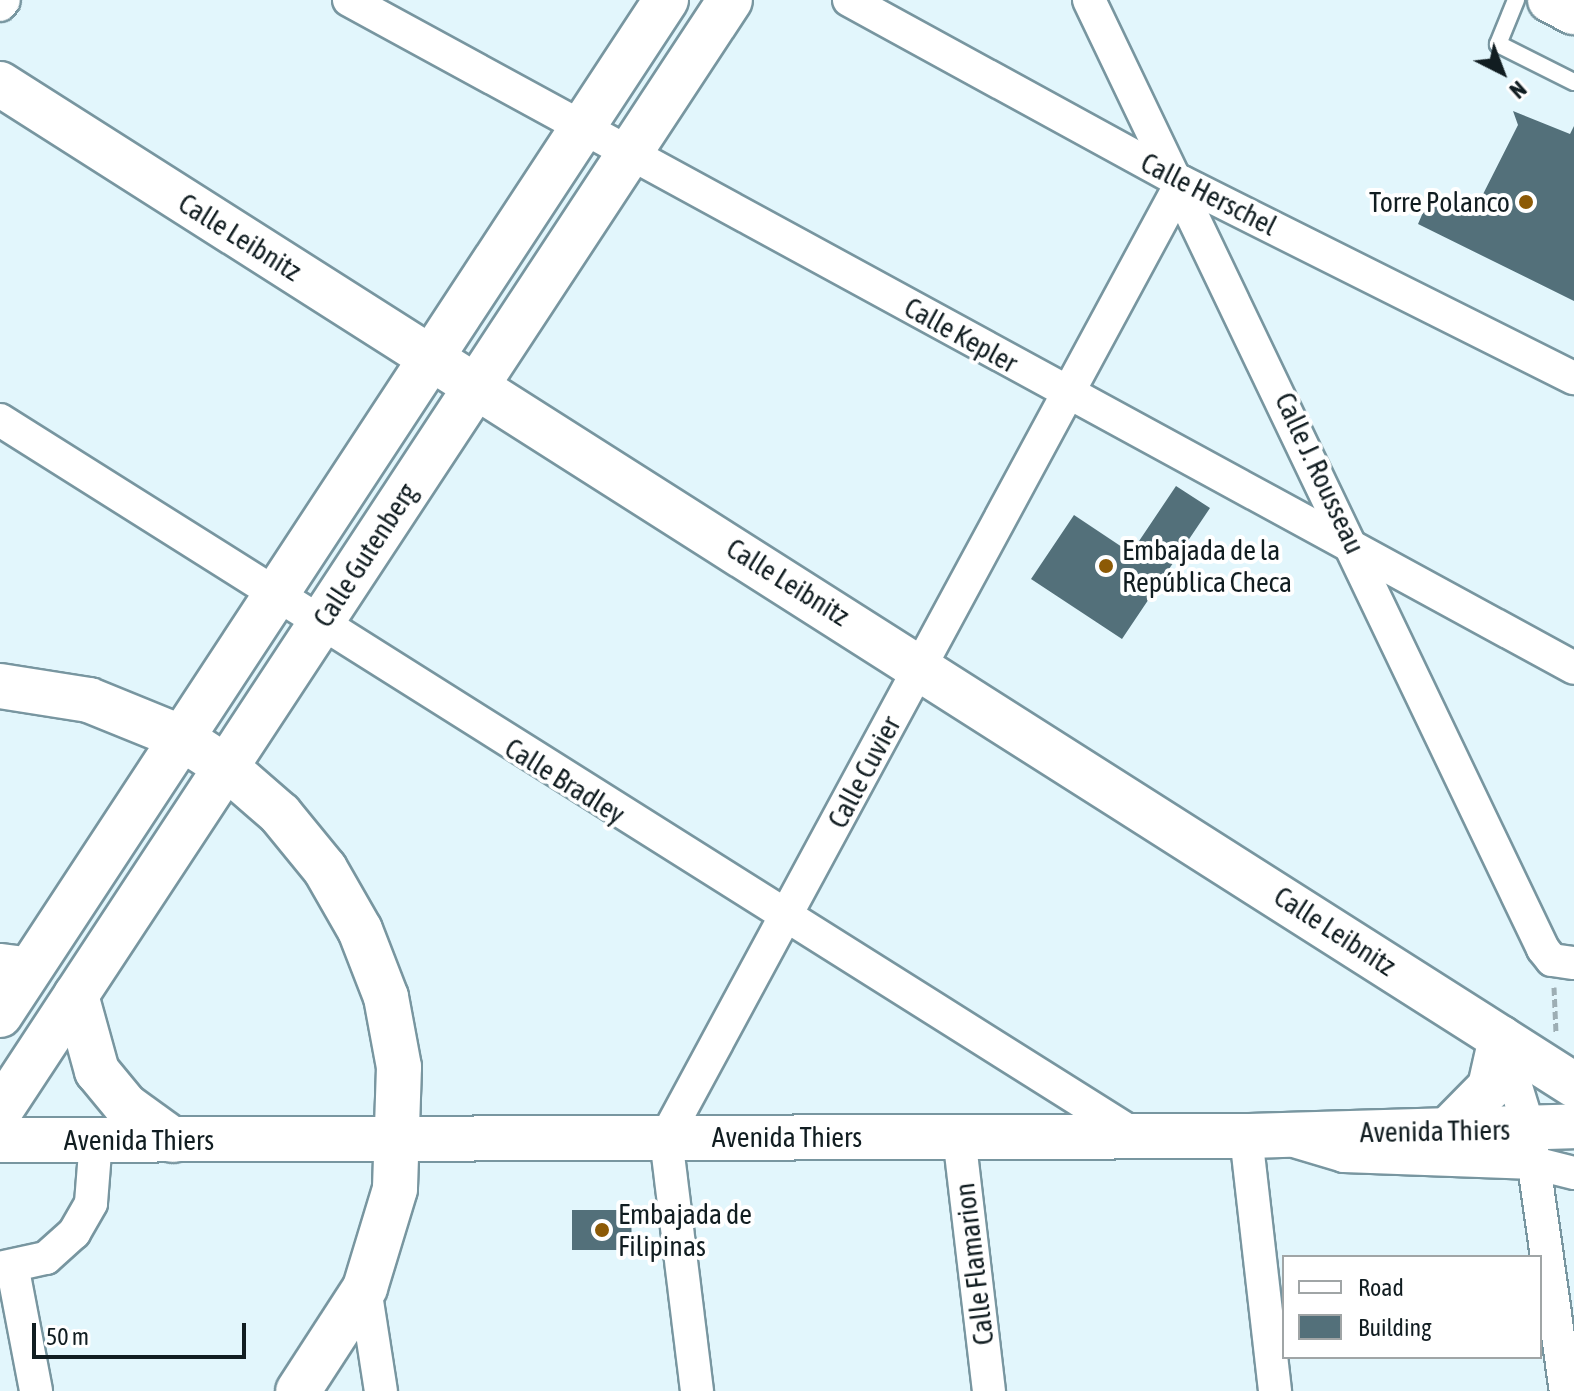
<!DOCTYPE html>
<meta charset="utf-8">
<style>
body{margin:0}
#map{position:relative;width:1574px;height:1391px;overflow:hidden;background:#e2f6fc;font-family:"Asap Condensed",sans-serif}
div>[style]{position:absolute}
.building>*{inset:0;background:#53707a}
.path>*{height:5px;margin-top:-2.5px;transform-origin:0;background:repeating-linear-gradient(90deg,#9daeb4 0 8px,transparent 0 12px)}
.roads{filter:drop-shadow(2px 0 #7896a0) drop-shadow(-2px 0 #7896a0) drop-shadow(0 2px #7896a0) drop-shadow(0 -2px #7896a0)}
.lane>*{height:16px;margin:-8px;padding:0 8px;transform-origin:8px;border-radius:8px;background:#fff}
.street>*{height:32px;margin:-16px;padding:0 16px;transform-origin:16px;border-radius:16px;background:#fff}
.secondary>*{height:44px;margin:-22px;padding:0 22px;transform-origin:22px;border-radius:22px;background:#fff}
.primary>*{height:44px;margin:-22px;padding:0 22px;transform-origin:22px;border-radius:22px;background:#fff}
.dots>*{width:22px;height:22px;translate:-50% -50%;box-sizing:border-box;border:4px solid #fff;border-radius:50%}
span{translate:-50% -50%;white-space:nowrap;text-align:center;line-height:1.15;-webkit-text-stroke:8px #fff;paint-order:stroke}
.street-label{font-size:28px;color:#111d21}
.poi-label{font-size:28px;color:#111d21}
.right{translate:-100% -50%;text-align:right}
.left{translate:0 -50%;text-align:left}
.legend{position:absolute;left:1282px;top:1255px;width:260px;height:104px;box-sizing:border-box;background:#fff;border:2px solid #a0a5a6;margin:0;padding:10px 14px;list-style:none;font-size:24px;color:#111d21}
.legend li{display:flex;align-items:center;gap:16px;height:40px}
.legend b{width:40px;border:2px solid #a0a5a6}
.north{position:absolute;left:1462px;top:32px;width:80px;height:80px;-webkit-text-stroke:6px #fff;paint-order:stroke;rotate:138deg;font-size:22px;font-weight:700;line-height:32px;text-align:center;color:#111d21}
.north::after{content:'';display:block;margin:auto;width:28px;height:36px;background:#111d21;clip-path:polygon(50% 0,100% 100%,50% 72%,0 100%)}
.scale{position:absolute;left:32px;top:1323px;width:214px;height:36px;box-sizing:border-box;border:4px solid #111d21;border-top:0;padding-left:10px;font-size:24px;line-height:28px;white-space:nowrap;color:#111d21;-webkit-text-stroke:6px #fff;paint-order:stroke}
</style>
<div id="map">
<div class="building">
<div style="clip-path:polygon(1513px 111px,1570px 134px,1574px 126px,1574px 301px,1418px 224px,1431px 194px,1475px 210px,1518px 125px)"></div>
<div style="clip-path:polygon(1176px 486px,1210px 508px,1122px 639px,1031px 579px,1074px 515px,1131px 553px)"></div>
<div style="clip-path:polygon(572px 1210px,631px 1210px,632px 1250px,572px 1250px)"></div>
</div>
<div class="path">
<div style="left:1554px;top:987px;width:46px;rotate:87.5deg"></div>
</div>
<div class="roads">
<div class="lane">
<div style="left:1516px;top:0;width:48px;rotate:112.2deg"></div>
<div style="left:1498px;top:44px;width:85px;rotate:26.6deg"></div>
</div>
<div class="street">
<div style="left:349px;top:0;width:1395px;rotate:28.6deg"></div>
<div style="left:849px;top:0;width:379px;rotate:28.7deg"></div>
<div style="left:1182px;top:182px;width:438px;rotate:26.6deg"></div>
<div style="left:1089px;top:0;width:1052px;rotate:64.43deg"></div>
<div style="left:1543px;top:949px;width:14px;rotate:51deg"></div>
<div style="left:1552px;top:960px;width:22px;rotate:8deg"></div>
<div style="left:0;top:5px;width:6px;rotate:-51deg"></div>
<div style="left:0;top:420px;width:1341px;rotate:32.21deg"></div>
<div style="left:0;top:960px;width:33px;rotate:7deg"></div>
<div style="left:1502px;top:1041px;width:92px;rotate:72.9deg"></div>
<div style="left:1529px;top:1129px;width:265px;rotate:82deg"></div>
<div style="left:959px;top:1136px;width:257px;rotate:83.3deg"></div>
<div style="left:1246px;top:1136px;width:257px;rotate:83.5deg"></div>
<div style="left:1297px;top:1142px;width:49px;rotate:16.6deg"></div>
<div style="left:1344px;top:1156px;width:190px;rotate:2.1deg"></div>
<div style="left:1534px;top:1163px;width:41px;rotate:14deg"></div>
<div style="left:0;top:1268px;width:47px;rotate:-12.3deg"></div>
<div style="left:46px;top:1258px;width:38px;rotate:-42deg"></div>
<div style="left:74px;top:1233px;width:34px;rotate:-60deg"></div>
<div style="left:91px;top:1203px;width:63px;rotate:-85.5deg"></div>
<div style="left:13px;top:1270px;width:123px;rotate:79.2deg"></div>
<div style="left:365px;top:1288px;width:104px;rotate:81.2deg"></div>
<div style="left:697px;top:1391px;width:256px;rotate:-97deg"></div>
<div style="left:666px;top:1137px;width:1085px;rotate:-61.62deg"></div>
</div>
<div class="secondary">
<div style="left:1550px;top:0;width:27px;rotate:27deg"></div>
<div style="left:0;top:84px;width:1865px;rotate:32.45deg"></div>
<div style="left:0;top:686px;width:90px;rotate:8.9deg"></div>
<div style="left:89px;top:700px;width:98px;rotate:22.1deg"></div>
<div style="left:180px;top:737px;width:55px;rotate:33.1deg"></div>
<div style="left:226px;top:767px;width:72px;rotate:41deg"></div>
<div style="left:280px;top:814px;width:71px;rotate:50.7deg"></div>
<div style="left:325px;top:869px;width:70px;rotate:60.2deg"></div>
<div style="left:360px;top:930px;width:72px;rotate:68.8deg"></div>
<div style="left:386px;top:997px;width:71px;rotate:79.5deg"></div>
<div style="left:399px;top:1067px;width:122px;rotate:91.9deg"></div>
<div style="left:395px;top:1189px;width:103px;rotate:106.9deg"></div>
<div style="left:365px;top:1288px;width:123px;rotate:123deg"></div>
<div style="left:0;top:1015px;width:1214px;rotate:-56.73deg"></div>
<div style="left:0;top:1111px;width:1329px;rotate:-56.69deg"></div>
</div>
<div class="primary">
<div style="left:76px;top:995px;width:79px;rotate:74.6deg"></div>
<div style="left:97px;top:1071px;width:45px;rotate:50.4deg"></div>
<div style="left:126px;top:1106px;width:58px;rotate:35.9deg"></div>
<div style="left:1445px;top:1133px;width:64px;rotate:-45.6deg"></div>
<div style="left:1490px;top:1087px;width:50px;rotate:-77.3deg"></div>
<div style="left:0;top:1140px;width:1246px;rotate:-0.18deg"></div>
<div style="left:1246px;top:1136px;width:328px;rotate:-1.7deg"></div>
</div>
</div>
<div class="dots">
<div style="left:1526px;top:202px;background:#8c5a06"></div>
<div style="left:1106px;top:566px;background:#8c5a06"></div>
<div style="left:602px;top:1230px;background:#8c5a06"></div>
</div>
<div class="street-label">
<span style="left:1209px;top:194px;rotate:27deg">Calle Herschel</span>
<span style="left:240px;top:237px;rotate:32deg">Calle Leibnitz</span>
<span style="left:961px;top:335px;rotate:29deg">Calle Kepler</span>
<span style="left:1320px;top:473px;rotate:65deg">Calle J. Rousseau</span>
<span style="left:365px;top:555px;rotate:-57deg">Calle Gutenberg</span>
<span style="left:788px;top:582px;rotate:32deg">Calle Leibnitz</span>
<span style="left:864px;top:772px;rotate:-62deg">Calle Cuvier</span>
<span style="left:565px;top:781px;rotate:32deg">Calle Bradley</span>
<span style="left:1335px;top:931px;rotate:33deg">Calle Leibnitz</span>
<span style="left:1435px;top:1131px;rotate:-1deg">Avenida Thiers</span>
<span style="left:787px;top:1137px">Avenida Thiers</span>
<span style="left:139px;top:1140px">Avenida Thiers</span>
<span style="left:974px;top:1264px;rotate:-97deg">Calle Flamarion</span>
</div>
<div class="poi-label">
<span class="right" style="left:1510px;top:202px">Torre Polanco</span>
<span class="left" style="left:1122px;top:566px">Embajada de la<br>República Checa</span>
<span class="left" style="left:618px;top:1230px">Embajada de<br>Filipinas</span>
</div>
<ul class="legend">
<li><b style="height:10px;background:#fff"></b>Road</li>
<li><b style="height:22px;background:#53707a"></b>Building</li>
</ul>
<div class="north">N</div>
<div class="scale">50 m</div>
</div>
